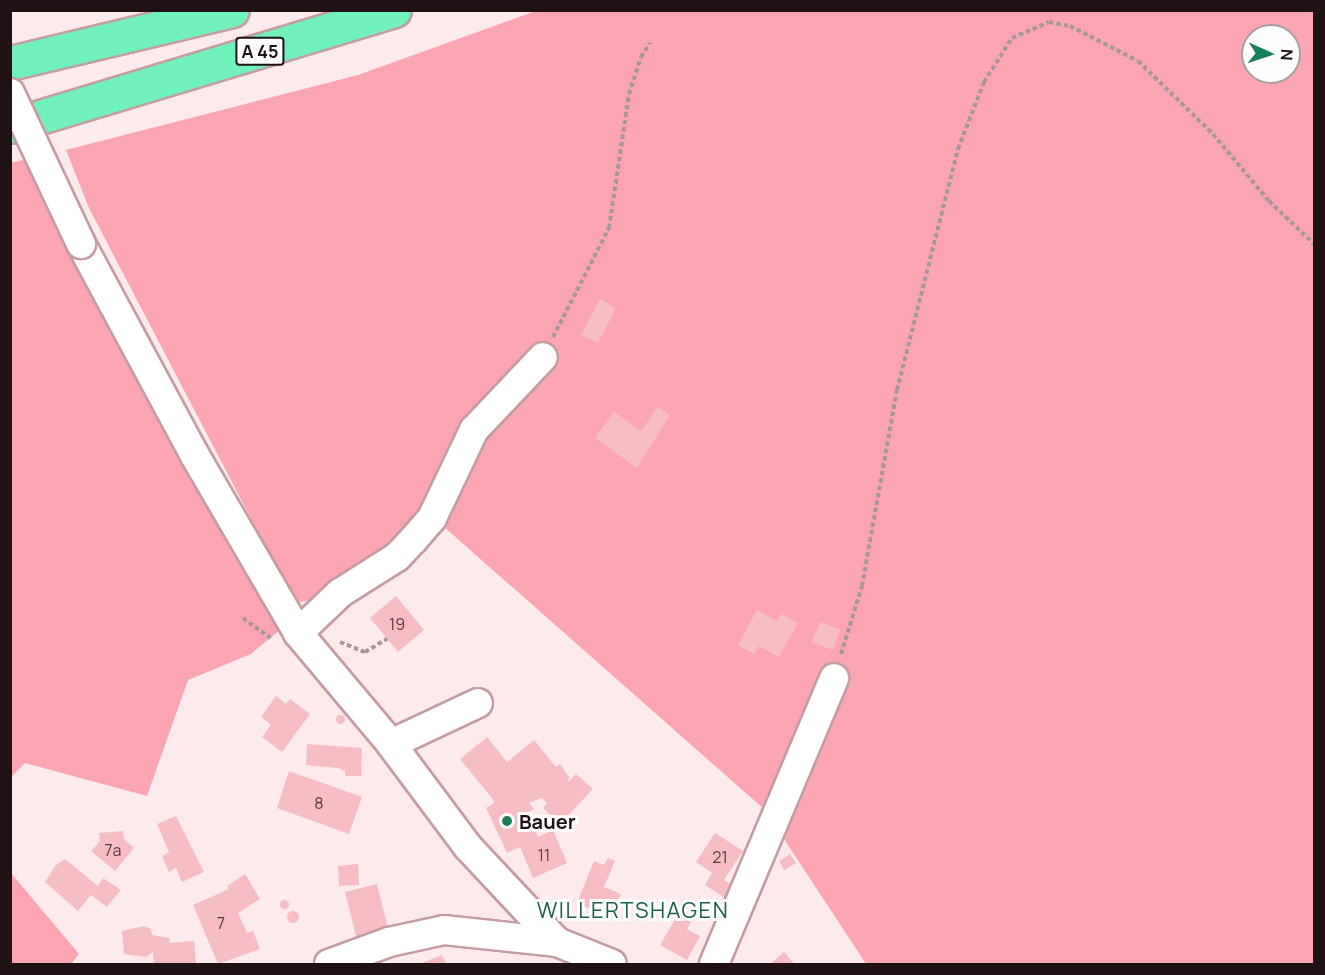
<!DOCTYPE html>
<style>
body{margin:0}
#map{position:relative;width:1325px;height:975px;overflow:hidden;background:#fceaec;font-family:Manrope,sans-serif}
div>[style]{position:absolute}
.green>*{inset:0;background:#faa5b1}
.building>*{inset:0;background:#f7bdc4}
.round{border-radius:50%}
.path>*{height:4px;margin-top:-2px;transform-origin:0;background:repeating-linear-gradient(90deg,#a79799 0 4.5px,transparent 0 7.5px)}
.roads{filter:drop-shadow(2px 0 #c49ca1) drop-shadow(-2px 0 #c49ca1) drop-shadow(0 2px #c49ca1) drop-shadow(0 -2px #c49ca1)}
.minor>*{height:28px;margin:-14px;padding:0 14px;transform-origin:14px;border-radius:14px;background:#fff}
.highway>*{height:33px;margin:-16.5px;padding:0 16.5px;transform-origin:16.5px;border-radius:16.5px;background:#70f0ba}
.bridges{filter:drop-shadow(2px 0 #c49ca1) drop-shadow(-2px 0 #c49ca1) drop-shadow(0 2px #c49ca1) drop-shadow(0 -2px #c49ca1)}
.minor-bridge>*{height:28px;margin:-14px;padding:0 14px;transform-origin:14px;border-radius:14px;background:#fff}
.dots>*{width:16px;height:16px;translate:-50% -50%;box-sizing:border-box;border:3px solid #fdfdfd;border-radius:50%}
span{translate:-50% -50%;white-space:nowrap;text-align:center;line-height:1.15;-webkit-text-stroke:6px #fdfdfd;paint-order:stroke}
.number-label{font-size:16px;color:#563d40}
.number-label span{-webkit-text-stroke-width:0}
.shield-label span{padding:2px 4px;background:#fdfdfd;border:2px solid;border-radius:4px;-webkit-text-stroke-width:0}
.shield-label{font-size:18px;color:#201214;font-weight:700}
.poi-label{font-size:20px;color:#201214;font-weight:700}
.left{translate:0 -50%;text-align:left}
.quarter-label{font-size:22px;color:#1b5f45;letter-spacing:1.5px}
.frame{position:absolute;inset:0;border:12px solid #201214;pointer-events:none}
.north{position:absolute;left:1241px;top:24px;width:60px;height:60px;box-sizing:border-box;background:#fdfdfd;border:2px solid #a59fa0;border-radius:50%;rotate:93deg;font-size:16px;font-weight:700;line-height:24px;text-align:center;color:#201214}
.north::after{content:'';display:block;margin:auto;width:21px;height:27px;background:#18815c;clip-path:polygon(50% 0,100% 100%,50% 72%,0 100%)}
</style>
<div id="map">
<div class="green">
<div style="clip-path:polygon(evenodd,536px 11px,1314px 11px,1314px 964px,866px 964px,765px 810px,435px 519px,408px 527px,320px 598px,295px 603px,89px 208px,66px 150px,358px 75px,536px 11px,1253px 36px,1289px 36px,1289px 72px,1253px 72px,1253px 36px)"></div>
<div style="clip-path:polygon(23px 160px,282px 628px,251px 654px,188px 680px,147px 796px,25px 763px,11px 777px,10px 163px)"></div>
<div style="clip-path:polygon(11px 873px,79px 954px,71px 964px,11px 964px)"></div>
</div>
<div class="building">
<div style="clip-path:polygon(600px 299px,616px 308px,598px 343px,581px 335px)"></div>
<div style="clip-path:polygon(658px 407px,670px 415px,637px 468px,595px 438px,614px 412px,641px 431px)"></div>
<div style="clip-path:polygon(396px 596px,424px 630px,398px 652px,370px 618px)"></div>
<div style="clip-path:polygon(757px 610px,777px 621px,781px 614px,798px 623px,779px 657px,759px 646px,754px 654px,738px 645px)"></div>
<div style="clip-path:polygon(820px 622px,840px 629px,833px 650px,812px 642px)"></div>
<div style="clip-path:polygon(276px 696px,286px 704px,290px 699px,310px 714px,282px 752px,262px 737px,271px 725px,261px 717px)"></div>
<div class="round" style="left:335.5px;top:714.5px;width:9px;height:9px"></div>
<div style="clip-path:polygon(487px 737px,507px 762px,534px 740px,556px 767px,560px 764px,569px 777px,568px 782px,576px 774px,593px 789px,560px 824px,543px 808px,547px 803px,542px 798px,529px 803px,534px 809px,520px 816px,524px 828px,534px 828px,538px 837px,553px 830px,567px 863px,533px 878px,520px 847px,507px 853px,486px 808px,495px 802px,460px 759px)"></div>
<div style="clip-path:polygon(307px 744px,362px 748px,361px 776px,345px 776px,345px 771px,338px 768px,306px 765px)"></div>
<div style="clip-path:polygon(289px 771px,362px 797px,349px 834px,277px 808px)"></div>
<div style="clip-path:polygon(176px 816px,204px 872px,182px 882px,176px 868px,169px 872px,162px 856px,169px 852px,157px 824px)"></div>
<div style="clip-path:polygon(123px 831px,124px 839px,134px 848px,115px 871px,91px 851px,100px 841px,99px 833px)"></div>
<div style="clip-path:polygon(715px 833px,743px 851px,724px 880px,737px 888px,731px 902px,705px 885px,712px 873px,696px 862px)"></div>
<div style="clip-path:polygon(790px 854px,796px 863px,784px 870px,779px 861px)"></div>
<div style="clip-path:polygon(608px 858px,615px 861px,604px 887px,621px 894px,611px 918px,577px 903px,594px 861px,604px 865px)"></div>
<div style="clip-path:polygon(65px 859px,98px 886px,103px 878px,121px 890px,107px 907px,91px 895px,78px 911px,45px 882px,55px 866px)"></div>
<div style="clip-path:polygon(358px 864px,359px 885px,339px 886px,338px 866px)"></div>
<div style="clip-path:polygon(245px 874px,260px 899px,238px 913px,247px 933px,253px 931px,260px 949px,218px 964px,193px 905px,229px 889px,227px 886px)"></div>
<div style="clip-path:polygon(377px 884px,390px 936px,358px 944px,345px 892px)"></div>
<div class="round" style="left:279.5px;top:899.5px;width:9px;height:9px"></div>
<div style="clip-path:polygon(681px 909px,694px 916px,687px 929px,700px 936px,687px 960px,660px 945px)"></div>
<div class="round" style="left:287px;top:911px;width:12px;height:12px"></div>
<div style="clip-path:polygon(144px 926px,151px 929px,152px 935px,169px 938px,170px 943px,194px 941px,196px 964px,154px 964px,153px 952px,146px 957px,124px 954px,122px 931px)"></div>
<div style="clip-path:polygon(784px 952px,794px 964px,770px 964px)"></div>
<div style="clip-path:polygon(442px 955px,446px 964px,419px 964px)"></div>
</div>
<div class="path">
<div style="left:553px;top:337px;width:123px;rotate:-62.8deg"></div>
<div style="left:609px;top:228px;width:135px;rotate:-81.5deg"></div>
<div style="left:629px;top:94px;width:39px;rotate:-72deg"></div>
<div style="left:641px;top:57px;width:17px;rotate:-57deg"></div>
<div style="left:243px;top:618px;width:34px;rotate:36deg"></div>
<div style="left:340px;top:642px;width:27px;rotate:22deg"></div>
<div style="left:365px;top:652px;width:26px;rotate:-31deg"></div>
<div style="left:841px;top:654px;width:71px;rotate:-72.8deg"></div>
<div style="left:862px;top:586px;width:199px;rotate:-79.9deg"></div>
<div style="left:897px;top:390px;width:249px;rotate:-75.8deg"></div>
<div style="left:958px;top:149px;width:72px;rotate:-68.8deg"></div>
<div style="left:984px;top:82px;width:52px;rotate:-57.5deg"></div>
<div style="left:1012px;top:38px;width:40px;rotate:-23.4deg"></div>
<div style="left:1049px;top:22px;width:21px;rotate:11deg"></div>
<div style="left:1070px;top:26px;width:76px;rotate:27.2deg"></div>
<div style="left:1138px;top:61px;width:105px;rotate:44.2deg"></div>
<div style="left:1213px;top:134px;width:87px;rotate:50.1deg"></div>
<div style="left:1269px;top:201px;width:62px;rotate:43.7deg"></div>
</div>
<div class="roads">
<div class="minor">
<div style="left:81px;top:244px;width:238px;rotate:61.7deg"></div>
<div style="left:194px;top:454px;width:207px;rotate:59.8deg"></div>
<div style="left:298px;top:633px;width:145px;rotate:50deg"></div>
<div style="left:391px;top:744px;width:129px;rotate:53.2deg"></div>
<div style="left:468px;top:847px;width:130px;rotate:46.9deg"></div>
<div style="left:557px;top:942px;width:59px;rotate:21.8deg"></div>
<div style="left:298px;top:633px;width:58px;rotate:-43.6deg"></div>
<div style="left:340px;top:593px;width:67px;rotate:-32.3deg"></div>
<div style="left:397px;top:557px;width:23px;rotate:-47deg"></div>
<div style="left:413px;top:540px;width:29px;rotate:-49deg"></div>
<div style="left:432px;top:518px;width:98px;rotate:-64.5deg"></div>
<div style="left:474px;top:430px;width:100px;rotate:-46.6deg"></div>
<div style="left:391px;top:744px;width:96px;rotate:-25.2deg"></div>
<div style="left:329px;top:964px;width:64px;rotate:-20.1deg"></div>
<div style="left:389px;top:942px;width:56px;rotate:-12.3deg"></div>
<div style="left:444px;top:930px;width:114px;rotate:6.1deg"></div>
<div style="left:714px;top:964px;width:310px;rotate:-67.2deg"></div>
</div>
<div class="highway">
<div style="left:10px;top:63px;width:228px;rotate:-13.4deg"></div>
<div style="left:10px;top:126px;width:401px;rotate:-16.8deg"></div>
</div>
</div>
<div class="bridges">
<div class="minor-bridge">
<div style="left:10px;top:93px;width:167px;rotate:64.8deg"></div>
</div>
</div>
<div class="dots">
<div style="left:507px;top:821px;background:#18815c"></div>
</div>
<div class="number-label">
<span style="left:397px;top:624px">19</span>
<span style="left:319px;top:803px">8</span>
<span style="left:113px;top:850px">7a</span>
<span style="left:544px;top:855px">11</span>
<span style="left:720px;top:857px">21</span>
<span style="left:221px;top:923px">7</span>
</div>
<div class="shield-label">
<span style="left:260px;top:51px">A 45</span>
</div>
<div class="poi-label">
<span class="left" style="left:519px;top:821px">Bauer</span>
</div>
<div class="quarter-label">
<span style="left:633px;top:911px">WILLERTSHAGEN</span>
</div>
<div class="frame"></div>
<div class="north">N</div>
</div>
